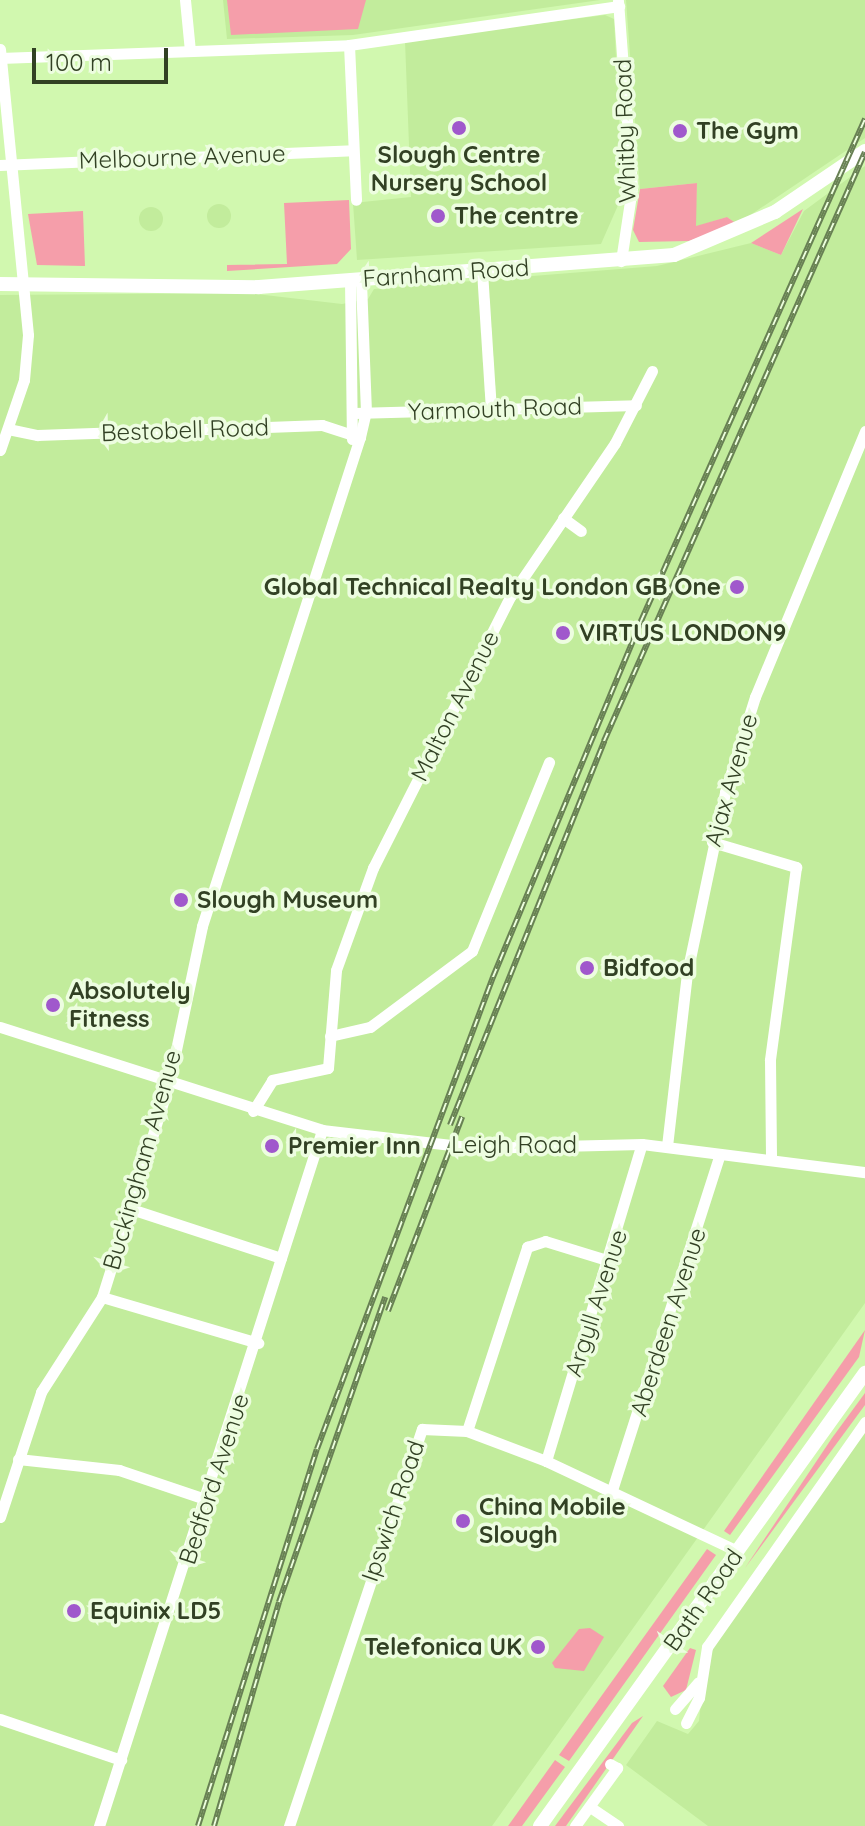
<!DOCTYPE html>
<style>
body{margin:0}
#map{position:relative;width:865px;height:1826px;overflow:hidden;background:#d1f8af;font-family:Quicksand,sans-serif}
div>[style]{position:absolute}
.built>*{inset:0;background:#c2ec9c}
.round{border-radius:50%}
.green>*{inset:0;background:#f59eaa}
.minor>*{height:11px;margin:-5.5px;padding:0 5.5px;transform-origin:5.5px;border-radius:5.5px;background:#fff}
.major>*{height:14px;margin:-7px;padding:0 7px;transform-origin:7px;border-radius:7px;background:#fff}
.rail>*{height:6px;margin-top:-3px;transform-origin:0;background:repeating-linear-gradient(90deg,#edfde0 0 9px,#688054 0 18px);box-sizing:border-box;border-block:2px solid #688054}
.dots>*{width:22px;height:22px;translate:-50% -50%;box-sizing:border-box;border:4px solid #edfde0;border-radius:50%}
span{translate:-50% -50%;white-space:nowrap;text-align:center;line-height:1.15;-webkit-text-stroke:7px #edfde0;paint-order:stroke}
.street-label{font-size:24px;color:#324124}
.poi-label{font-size:24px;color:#324124;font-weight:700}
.left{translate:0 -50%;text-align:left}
.right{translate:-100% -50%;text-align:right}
.scale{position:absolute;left:32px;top:48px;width:136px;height:36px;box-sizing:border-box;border:4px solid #324124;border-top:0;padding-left:10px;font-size:24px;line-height:28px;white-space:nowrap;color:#324124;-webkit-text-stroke:6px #edfde0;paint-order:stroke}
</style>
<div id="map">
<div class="built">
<div style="clip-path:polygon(223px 0,600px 0,353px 35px,227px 39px)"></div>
<div style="clip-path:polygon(626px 0,865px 0,865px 138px,737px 224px,727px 217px,695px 227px,697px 183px,640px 189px)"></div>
<div style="clip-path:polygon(605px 15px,614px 19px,623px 194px,601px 244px,357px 260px,353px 203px,411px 197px,405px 41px)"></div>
<div style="clip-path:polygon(865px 166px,865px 1303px,492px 1826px,0 1826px,0 295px,248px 293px,342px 304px,368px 299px,374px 289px,657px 266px,751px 243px,781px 255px,804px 211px)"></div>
<div class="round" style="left:207px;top:204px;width:24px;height:24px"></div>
<div class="round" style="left:139px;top:207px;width:24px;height:24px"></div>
<div style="clip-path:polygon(865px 1432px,865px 1826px,708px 1826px,626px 1765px,657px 1721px,688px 1734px,699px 1721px,706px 1654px)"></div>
</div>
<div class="green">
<div style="clip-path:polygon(227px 0,366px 0,358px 29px,231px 35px)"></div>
<div style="clip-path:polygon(697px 183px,696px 226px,727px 217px,737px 224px,689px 241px,639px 242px,633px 230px,640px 189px)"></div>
<div style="clip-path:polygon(349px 200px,351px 249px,337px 264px,227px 271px,227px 265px,287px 264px,284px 203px)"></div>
<div style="clip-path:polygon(803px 209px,781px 255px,751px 243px)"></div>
<div style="clip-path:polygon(83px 211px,85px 266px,37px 265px,28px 214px)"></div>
<div style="clip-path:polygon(865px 1330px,859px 1357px,730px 1535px,724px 1531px)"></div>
<div style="clip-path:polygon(865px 1393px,865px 1405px,745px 1568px,832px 1438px)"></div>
<div style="clip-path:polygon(707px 1549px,716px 1555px,569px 1761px,559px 1755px)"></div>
<div style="clip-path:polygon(590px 1628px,604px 1637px,584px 1671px,555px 1668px,552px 1663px,579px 1629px)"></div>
<div style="clip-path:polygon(690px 1648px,696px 1650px,686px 1690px,671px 1697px,663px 1686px)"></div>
<div style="clip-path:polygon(643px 1716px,566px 1826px,555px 1826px,632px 1723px)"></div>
<div style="clip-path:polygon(555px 1760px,565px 1767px,522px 1826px,508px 1826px)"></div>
</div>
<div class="minor">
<div style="left:185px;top:0;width:51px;rotate:84.4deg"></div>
<div style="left:618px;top:1px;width:188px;rotate:85.7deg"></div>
<div style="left:632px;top:188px;width:74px;rotate:98.6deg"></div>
<div style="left:349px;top:45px;width:155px;rotate:87.4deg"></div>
<div style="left:0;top:49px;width:287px;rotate:84.4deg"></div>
<div style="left:28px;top:335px;width:45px;rotate:95.1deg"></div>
<div style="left:24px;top:380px;width:74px;rotate:108.9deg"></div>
<div style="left:0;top:58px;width:349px;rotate:-2.1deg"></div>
<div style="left:349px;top:45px;width:273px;rotate:-8.2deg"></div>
<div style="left:0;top:165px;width:353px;rotate:-2.4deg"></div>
<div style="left:482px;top:271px;width:138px;rotate:86.3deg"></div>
<div style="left:350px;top:280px;width:159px;rotate:89.3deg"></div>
<div style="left:354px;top:413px;width:282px;rotate:-1.6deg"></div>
<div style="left:8px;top:429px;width:30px;rotate:12deg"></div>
<div style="left:37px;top:435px;width:285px;rotate:-2deg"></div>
<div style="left:322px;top:425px;width:40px;rotate:18deg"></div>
<div style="left:563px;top:518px;width:22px;rotate:36deg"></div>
<div style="left:712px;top:842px;width:88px;rotate:16.6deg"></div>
<div style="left:796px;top:867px;width:195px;rotate:97.7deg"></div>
<div style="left:770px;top:1060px;width:99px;rotate:89.4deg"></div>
<div style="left:0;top:1027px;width:338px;rotate:17.7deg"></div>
<div style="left:322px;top:1130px;width:156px;rotate:6.6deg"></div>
<div style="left:477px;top:1148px;width:165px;rotate:-1.4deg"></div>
<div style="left:642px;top:1144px;width:225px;rotate:7.2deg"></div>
<div style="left:330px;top:1036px;width:41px;rotate:-12.7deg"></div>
<div style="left:370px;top:1027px;width:127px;rotate:-36.7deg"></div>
<div style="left:472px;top:951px;width:204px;rotate:-67.8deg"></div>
<div style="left:253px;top:1111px;width:36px;rotate:-58deg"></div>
<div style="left:272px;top:1080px;width:57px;rotate:-12.1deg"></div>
<div style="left:328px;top:1068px;width:98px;rotate:-85.3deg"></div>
<div style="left:336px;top:970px;width:109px;rotate:-70.1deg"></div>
<div style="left:373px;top:868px;width:304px;rotate:-63.2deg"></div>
<div style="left:510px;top:597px;width:186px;rotate:-55.7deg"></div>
<div style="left:615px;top:443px;width:81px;rotate:-62.8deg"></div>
<div style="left:667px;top:1146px;width:174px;rotate:-83.4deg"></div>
<div style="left:687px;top:973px;width:185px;rotate:-78.1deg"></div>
<div style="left:725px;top:792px;width:100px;rotate:-72.5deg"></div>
<div style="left:755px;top:697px;width:288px;rotate:-67.5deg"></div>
<div style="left:128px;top:1208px;width:161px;rotate:18.1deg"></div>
<div style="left:102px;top:1297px;width:163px;rotate:16.4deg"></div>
<div style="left:467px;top:1431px;width:194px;rotate:-71.9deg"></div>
<div style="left:527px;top:1247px;width:19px;rotate:-18deg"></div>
<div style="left:545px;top:1241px;width:68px;rotate:17.1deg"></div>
<div style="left:18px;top:1459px;width:102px;rotate:6.2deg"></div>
<div style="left:119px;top:1470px;width:94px;rotate:18.6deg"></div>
<div style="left:546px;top:1461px;width:331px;rotate:-73.2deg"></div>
<div style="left:612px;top:1490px;width:353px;rotate:-72.2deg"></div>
<div style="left:0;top:1517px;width:132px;rotate:-71.8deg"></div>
<div style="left:41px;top:1392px;width:113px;rotate:-57.3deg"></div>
<div style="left:102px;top:1297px;width:224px;rotate:-72.6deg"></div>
<div style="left:169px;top:1083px;width:160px;rotate:-78.1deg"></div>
<div style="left:202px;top:926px;width:514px;rotate:-72.09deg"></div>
<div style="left:360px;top:437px;width:26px;rotate:-77deg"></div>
<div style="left:366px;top:412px;width:133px;rotate:-92.2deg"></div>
<div style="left:675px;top:1709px;width:35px;rotate:-49deg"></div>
<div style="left:0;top:1719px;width:128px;rotate:18.7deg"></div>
<div style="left:686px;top:1723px;width:28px;rotate:-63deg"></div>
<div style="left:699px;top:1698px;width:52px;rotate:-81.1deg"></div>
<div style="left:707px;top:1647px;width:275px;rotate:-54.9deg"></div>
<div style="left:590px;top:1807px;width:34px;rotate:34deg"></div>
<div style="left:99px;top:1826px;width:731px;rotate:-72.23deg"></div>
<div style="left:289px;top:1826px;width:419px;rotate:-71.5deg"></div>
<div style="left:422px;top:1429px;width:45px;rotate:2.5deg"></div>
<div style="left:467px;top:1431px;width:85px;rotate:20.8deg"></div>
<div style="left:546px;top:1461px;width:211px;rotate:25.2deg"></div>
<div style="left:575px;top:1826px;width:72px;rotate:-54.1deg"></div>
<div style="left:617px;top:1768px;width:8px;rotate:-150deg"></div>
</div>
<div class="major">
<div style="left:0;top:284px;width:259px;rotate:0.7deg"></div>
<div style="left:259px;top:287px;width:416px;rotate:-4.4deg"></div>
<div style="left:674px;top:255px;width:110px;rotate:-23.1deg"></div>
<div style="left:775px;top:212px;width:109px;rotate:-34.1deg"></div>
<div style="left:540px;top:1826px;width:558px;rotate:-54.34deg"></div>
</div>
<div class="rail">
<div style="left:450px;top:1125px;width:414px;rotate:-68.1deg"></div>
<div style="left:604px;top:741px;width:644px;rotate:-66.1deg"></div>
<div style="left:388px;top:1311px;width:208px;rotate:-69.1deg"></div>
<div style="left:198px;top:1826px;width:395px;rotate:-72.5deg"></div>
<div style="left:317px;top:1449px;width:504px;rotate:-69.55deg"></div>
<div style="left:493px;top:977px;width:386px;rotate:-67.4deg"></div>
<div style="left:641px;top:621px;width:550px;rotate:-65.95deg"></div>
<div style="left:214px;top:1826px;width:233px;rotate:-73.8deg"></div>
<div style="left:279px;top:1602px;width:323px;rotate:-70.8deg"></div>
</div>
<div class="dots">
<div style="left:459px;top:128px;background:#a058cc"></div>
<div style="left:680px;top:131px;background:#a058cc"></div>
<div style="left:438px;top:216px;background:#a058cc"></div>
<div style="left:737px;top:587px;background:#a058cc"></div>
<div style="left:563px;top:633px;background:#a058cc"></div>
<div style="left:181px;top:900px;background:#a058cc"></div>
<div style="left:587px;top:968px;background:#a058cc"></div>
<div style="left:53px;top:1005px;background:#a058cc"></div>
<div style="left:272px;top:1146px;background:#a058cc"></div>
<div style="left:463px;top:1521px;background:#a058cc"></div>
<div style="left:74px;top:1611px;background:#a058cc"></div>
<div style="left:538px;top:1647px;background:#a058cc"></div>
</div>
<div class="street-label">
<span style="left:625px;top:131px;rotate:-92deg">Whitby Road</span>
<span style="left:182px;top:157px;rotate:-2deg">Melbourne Avenue</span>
<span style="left:446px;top:273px;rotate:-4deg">Farnham Road</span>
<span style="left:495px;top:409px;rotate:-2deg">Yarmouth Road</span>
<span style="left:185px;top:430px;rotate:-2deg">Bestobell Road</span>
<span style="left:455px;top:706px;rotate:-63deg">Malton Avenue</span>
<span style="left:731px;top:780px;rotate:-74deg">Ajax Avenue</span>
<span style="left:514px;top:1145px">Leigh Road</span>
<span style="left:142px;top:1160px;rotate:-74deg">Buckingham Avenue</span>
<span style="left:596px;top:1303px;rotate:-72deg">Argyll Avenue</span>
<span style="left:668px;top:1322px;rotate:-72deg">Aberdeen Avenue</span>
<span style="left:214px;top:1479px;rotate:-72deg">Bedford Avenue</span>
<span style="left:393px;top:1511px;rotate:-71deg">Ipswich Road</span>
<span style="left:703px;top:1600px;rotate:-55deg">Bath Road</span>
</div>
<div class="poi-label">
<span class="left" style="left:696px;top:131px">The Gym</span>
<span style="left:459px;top:169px">Slough Centre<br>Nursery School</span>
<span class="left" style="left:454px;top:216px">The centre</span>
<span class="right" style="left:721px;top:587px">Global Technical Realty London GB One</span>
<span class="left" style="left:579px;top:633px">VIRTUS LONDON9</span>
<span class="left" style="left:197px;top:900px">Slough Museum</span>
<span class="left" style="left:603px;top:968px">Bidfood</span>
<span class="left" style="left:69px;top:1005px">Absolutely<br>Fitness</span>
<span class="left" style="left:288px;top:1146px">Premier Inn</span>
<span class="left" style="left:479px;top:1521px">China Mobile<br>Slough</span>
<span class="left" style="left:90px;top:1611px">Equinix LD5</span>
<span class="right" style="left:522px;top:1647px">Telefonica UK</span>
</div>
<div class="scale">100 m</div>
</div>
